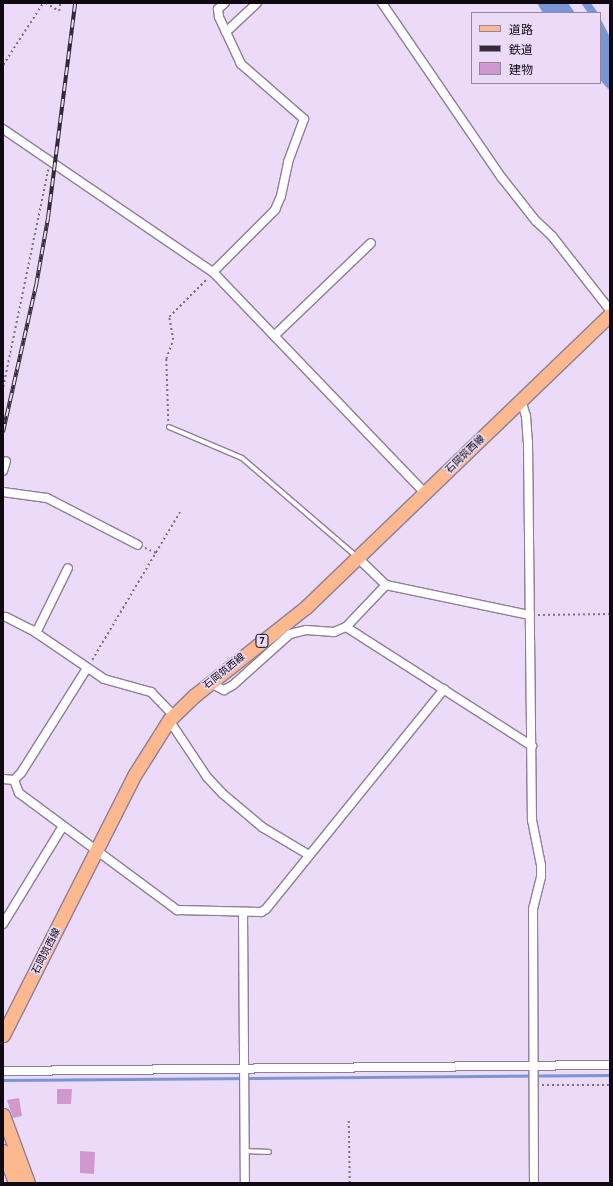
<!DOCTYPE html>
<meta charset="utf-8">
<style>
body{margin:0}
#map{position:relative;width:613px;height:1186px;overflow:hidden;background:#ecdbf8;font-family:Figtree,"Noto Sans JP",sans-serif}
div>[style]{position:absolute}
.water>*{inset:0;background:#7896d6}
.stream>*{height:2.5px;margin:-1.25px;padding:0 1.25px;transform-origin:1.25px;border-radius:1.25px;background:#7896d6}
.building>*{inset:0;background:#d197cf}
.path>*{height:1.5px;margin-top:-0.75px;transform-origin:0;background:repeating-linear-gradient(90deg,#7c7184 0 2px,transparent 0 5px)}
.roads{filter:drop-shadow(1px 0 #8e7f99) drop-shadow(-1px 0 #8e7f99) drop-shadow(0 1px #8e7f99) drop-shadow(0 -1px #8e7f99)}
.lane>*{height:4px;margin:-2px;padding:0 2px;transform-origin:2px;border-radius:2px;background:#fff}
.street>*{height:8px;margin:-4px;padding:0 4px;transform-origin:4px;border-radius:4px;background:#fff}
.primary>*{height:13px;margin:-6.5px;padding:0 6.5px;transform-origin:6.5px;border-radius:6.5px;background:#fcb98f}
.rail>*{height:4px;margin-top:-2px;transform-origin:0;background:repeating-linear-gradient(90deg,#ecdbf8 0 8px,#332b37 0 16px);box-sizing:border-box;border-block:1px solid #332b37}
span{translate:-50% -50%;white-space:nowrap;text-align:center;line-height:1.15;-webkit-text-stroke:3px #ecdbf8;paint-order:stroke}
.shield-label span{padding:1px 3px;background:#ecdbf8;border:1px solid;border-radius:3px;-webkit-text-stroke-width:0}
.shield-label{font-size:9px;color:#0f0912;font-weight:700}
.street-label{font-size:10px;color:#0f0912}
.frame{position:absolute;inset:0;border:4px solid #0f0912;pointer-events:none}
.legend{position:absolute;left:471px;top:12px;width:130px;height:72px;box-sizing:border-box;background:#ecdbf8;border:1px solid #94879c;margin:0;padding:5px 7px;list-style:none;font-size:12px;color:#0f0912}
.legend li{display:flex;align-items:center;gap:8px;height:20px}
.legend b{width:20px;border:1px solid #94879c}
</style>
<div id="map">
<div class="water">
<div style="clip-path:polygon(537px 3px,568px 3px,575px 13px,543px 13px)"></div>
<div style="clip-path:polygon(581px 3px,591px 3px,598px 13px,588px 13px)"></div>
<div style="clip-path:polygon(600px 18px,610px 37px,610px 91px,600px 80px)"></div>
</div>
<div class="stream">
<div style="left:3px;top:1080px;width:607px;rotate:-0.47deg"></div>
</div>
<div class="building">
<div style="clip-path:polygon(57px 1089px,72px 1089px,71px 1104px,57px 1104px)"></div>
<div style="clip-path:polygon(19px 1098px,22px 1116px,13px 1118px,7px 1100px)"></div>
<div style="clip-path:polygon(80px 1151px,95px 1152px,94px 1174px,80px 1173px)"></div>
</div>
<div class="path">
<div style="left:46px;top:3px;width:15px;rotate:32deg"></div>
<div style="left:59px;top:11px;width:8px;rotate:-83deg"></div>
<div style="left:3px;top:65px;width:74px;rotate:-57.2deg"></div>
<div style="left:3px;top:387px;width:222px;rotate:-78.3deg"></div>
<div style="left:168px;top:421px;width:62px;rotate:-91.8deg"></div>
<div style="left:166px;top:359px;width:20px;rotate:-70deg"></div>
<div style="left:173px;top:340px;width:23px;rotate:-100deg"></div>
<div style="left:169px;top:317px;width:55px;rotate:-45deg"></div>
<div style="left:145px;top:548px;width:12px;rotate:24deg"></div>
<div style="left:538px;top:615px;width:72px;rotate:-0.8deg"></div>
<div style="left:92px;top:660px;width:172px;rotate:-59.3deg"></div>
<div style="left:542px;top:1085px;width:68px"></div>
<div style="left:349px;top:1121px;width:62px;rotate:89.1deg"></div>
</div>
<div class="roads">
<div class="lane">
<div style="left:169px;top:427px;width:79px;rotate:23deg"></div>
<div style="left:242px;top:458px;width:150px;rotate:40.7deg"></div>
<div style="left:245px;top:1151px;width:24px;rotate:2deg"></div>
</div>
<div class="street">
<div style="left:382px;top:3px;width:212px;rotate:55.6deg"></div>
<div style="left:502px;top:178px;width:55px;rotate:51.7deg"></div>
<div style="left:536px;top:221px;width:22px;rotate:43deg"></div>
<div style="left:552px;top:236px;width:94px;rotate:51.9deg"></div>
<div style="left:226px;top:32px;width:42px;rotate:-43.1deg"></div>
<div style="left:3px;top:129px;width:254px;rotate:34.3deg"></div>
<div style="left:213px;top:272px;width:306px;rotate:46.2deg"></div>
<div style="left:213px;top:272px;width:88px;rotate:-45deg"></div>
<div style="left:275px;top:210px;width:15px;rotate:-67deg"></div>
<div style="left:281px;top:196px;width:35px;rotate:-78deg"></div>
<div style="left:288px;top:162px;width:46px;rotate:-69.6deg"></div>
<div style="left:304px;top:119px;width:84px;rotate:-138.9deg"></div>
<div style="left:241px;top:64px;width:52px;rotate:-115.1deg"></div>
<div style="left:219px;top:17px;width:8px;rotate:-97deg"></div>
<div style="left:218px;top:9px;width:9px;rotate:-41deg"></div>
<div style="left:274px;top:336px;width:134px;rotate:-43.8deg"></div>
<div style="left:521px;top:399px;width:18px;rotate:74deg"></div>
<div style="left:526px;top:416px;width:26px;rotate:86deg"></div>
<div style="left:528px;top:442px;width:378px;rotate:89.4deg"></div>
<div style="left:532px;top:820px;width:46px;rotate:78.7deg"></div>
<div style="left:541px;top:865px;width:12px;rotate:90deg"></div>
<div style="left:541px;top:877px;width:33px;rotate:104deg"></div>
<div style="left:533px;top:909px;width:274px;rotate:89.8deg"></div>
<div style="left:3px;top:471px;width:10px;rotate:-73deg"></div>
<div style="left:3px;top:492px;width:44px;rotate:7.8deg"></div>
<div style="left:47px;top:498px;width:102px;rotate:27.3deg"></div>
<div style="left:358px;top:558px;width:39px;rotate:44deg"></div>
<div style="left:386px;top:585px;width:147px;rotate:11.8deg"></div>
<div style="left:6px;top:617px;width:29px;rotate:27deg"></div>
<div style="left:32px;top:630px;width:87px;rotate:34.2deg"></div>
<div style="left:104px;top:679px;width:49px;rotate:15.5deg"></div>
<div style="left:151px;top:692px;width:32px;rotate:46deg"></div>
<div style="left:346px;top:627px;width:221px;rotate:32.6deg"></div>
<div style="left:36px;top:633px;width:72px;rotate:-63.8deg"></div>
<div style="left:210px;top:683px;width:16px;rotate:27deg"></div>
<div style="left:224px;top:690px;width:10px;rotate:-29deg"></div>
<div style="left:233px;top:685px;width:76px;rotate:-41.8deg"></div>
<div style="left:290px;top:634px;width:16px;rotate:-14deg"></div>
<div style="left:306px;top:630px;width:28px;rotate:4deg"></div>
<div style="left:334px;top:632px;width:13px;rotate:-23deg"></div>
<div style="left:346px;top:627px;width:58px;rotate:-46.4deg"></div>
<div style="left:169px;top:720px;width:69px;rotate:56.3deg"></div>
<div style="left:207px;top:777px;width:23px;rotate:47deg"></div>
<div style="left:223px;top:794px;width:51px;rotate:40.2deg"></div>
<div style="left:262px;top:827px;width:55px;rotate:30.8deg"></div>
<div style="left:3px;top:779px;width:11px;rotate:5deg"></div>
<div style="left:14px;top:780px;width:10px;rotate:-45deg"></div>
<div style="left:21px;top:773px;width:124px;rotate:-57.8deg"></div>
<div style="left:14px;top:780px;width:14px;rotate:69deg"></div>
<div style="left:19px;top:793px;width:197px;rotate:36.5deg"></div>
<div style="left:177px;top:910px;width:84px;rotate:1.4deg"></div>
<div style="left:261px;top:912px;width:6px;rotate:-31deg"></div>
<div style="left:266px;top:909px;width:283px;rotate:-51deg"></div>
<div style="left:243px;top:912px;width:271px;rotate:89.6deg"></div>
<div style="left:3px;top:924px;width:115px;rotate:-58.5deg"></div>
<div style="left:3px;top:1071px;width:607px;rotate:-0.57deg"></div>
</div>
<div class="primary">
<div style="left:3px;top:1035px;width:292px;rotate:-63.2deg"></div>
<div style="left:135px;top:774px;width:64px;rotate:-57.8deg"></div>
<div style="left:169px;top:720px;width:36px;rotate:-44deg"></div>
<div style="left:195px;top:695px;width:142px;rotate:-38.4deg"></div>
<div style="left:306px;top:607px;width:422px;rotate:-43.9deg"></div>
<div style="left:3px;top:1115px;width:72px;rotate:69.8deg"></div>
<div style="left:3px;top:1151px;width:34px;rotate:69deg"></div>
</div>
</div>
<div class="rail">
<div style="left:3px;top:432px;width:150px;rotate:-77.3deg"></div>
<div style="left:36px;top:286px;width:69px;rotate:-80deg"></div>
<div style="left:48px;top:218px;width:217px;rotate:-82.8deg"></div>
</div>
<div class="shield-label">
<span style="left:262px;top:641px">7</span>
</div>
<div class="street-label">
<span style="left:465px;top:454px;rotate:-44deg">石岡筑西線</span>
<span style="left:224px;top:671px;rotate:-39deg">石岡筑西線</span>
<span style="left:46px;top:951px;rotate:-63deg">石岡筑西線</span>
</div>
<div class="frame"></div>
<ul class="legend">
<li><b style="height:5px;background:#fcb98f"></b>道路</li>
<li><b style="height:5px;background:#332b37"></b>鉄道</li>
<li><b style="height:11px;background:#d197cf"></b>建物</li>
</ul>
</div>
